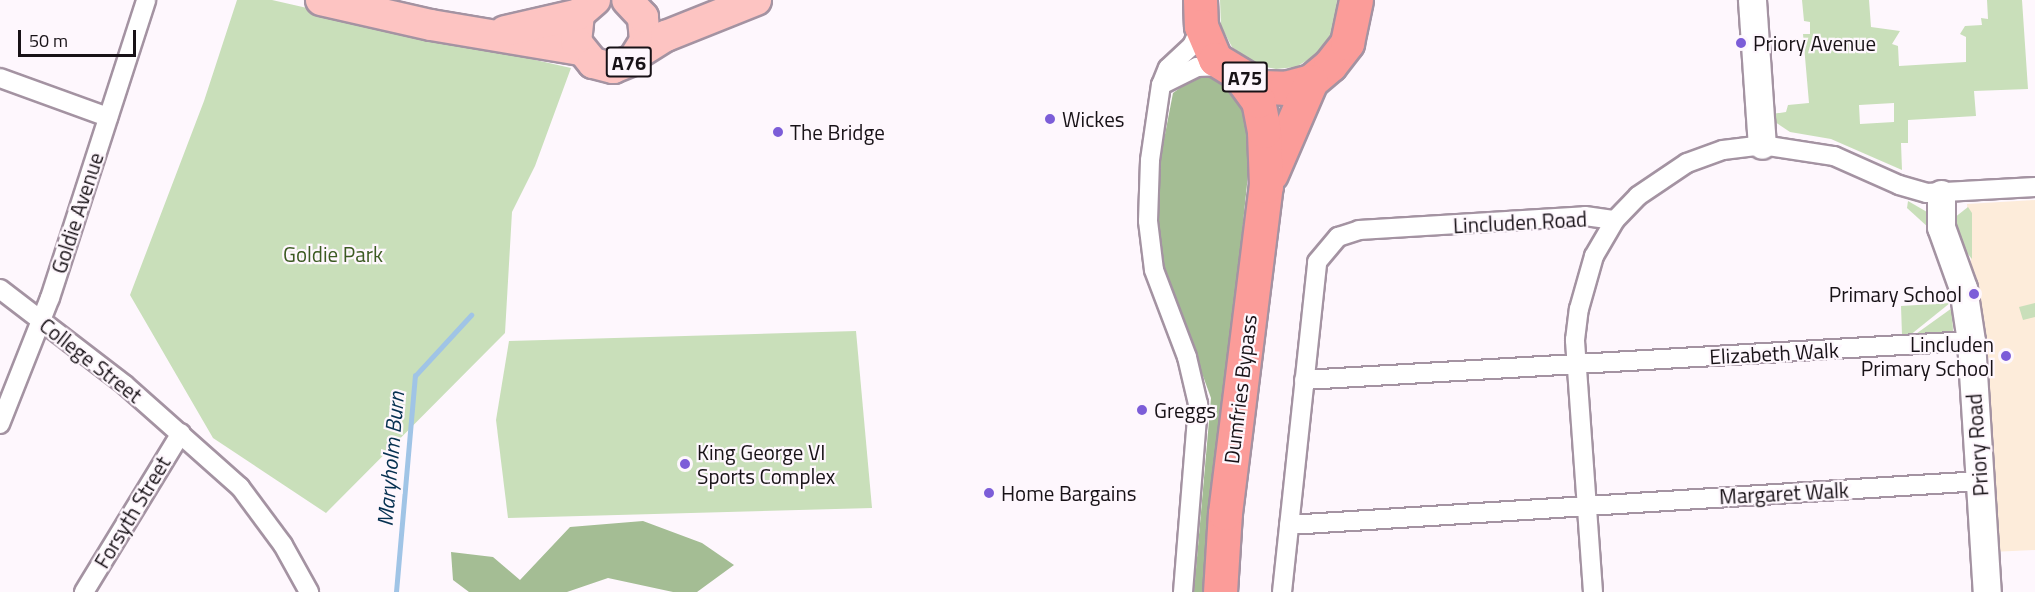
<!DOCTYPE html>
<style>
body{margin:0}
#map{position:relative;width:2035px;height:592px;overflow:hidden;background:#fef7fd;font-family:"Titillium Web",sans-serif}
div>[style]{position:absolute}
.education>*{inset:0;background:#fdecda}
.green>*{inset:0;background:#c9dfba}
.forest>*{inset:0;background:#a4bd94}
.stream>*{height:4.5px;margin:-2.25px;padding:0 2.25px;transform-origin:2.25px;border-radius:2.25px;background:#a0c4e6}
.roads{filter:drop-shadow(2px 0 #a493a2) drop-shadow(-2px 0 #a493a2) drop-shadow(0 2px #a493a2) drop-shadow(0 -2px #a493a2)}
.street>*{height:18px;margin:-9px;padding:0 9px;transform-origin:9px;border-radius:9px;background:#fff}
.secondary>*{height:27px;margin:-13.5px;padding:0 13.5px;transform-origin:13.5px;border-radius:13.5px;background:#fff}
.primary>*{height:30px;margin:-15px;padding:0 15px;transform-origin:15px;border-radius:15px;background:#fdc4c2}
.highway>*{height:33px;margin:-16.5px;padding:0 16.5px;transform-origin:16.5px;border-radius:16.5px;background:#fb9c99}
.dots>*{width:16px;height:16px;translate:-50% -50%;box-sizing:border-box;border:3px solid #fef7fd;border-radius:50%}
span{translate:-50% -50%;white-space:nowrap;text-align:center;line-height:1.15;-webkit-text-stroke:4.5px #fef7fd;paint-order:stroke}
.shield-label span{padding:2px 4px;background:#fef7fd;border:2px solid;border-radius:4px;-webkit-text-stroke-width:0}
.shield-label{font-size:20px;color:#181217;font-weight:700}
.poi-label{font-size:21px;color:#181217}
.left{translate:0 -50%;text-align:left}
.right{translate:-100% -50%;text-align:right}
.street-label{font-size:21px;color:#181217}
.park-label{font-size:21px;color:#3b5a21}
.water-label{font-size:22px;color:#053050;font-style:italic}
.scale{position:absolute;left:18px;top:30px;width:118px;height:27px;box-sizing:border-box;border:3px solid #181217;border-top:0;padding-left:8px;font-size:18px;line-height:21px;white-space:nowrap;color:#181217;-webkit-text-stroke:4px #fef7fd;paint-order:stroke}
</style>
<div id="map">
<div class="education">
<div style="clip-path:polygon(2035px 200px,2035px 550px,1991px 552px,1967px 204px)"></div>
</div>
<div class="green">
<div style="clip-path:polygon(237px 0,272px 0,571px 68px,535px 166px,512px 212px,505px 333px,326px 513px,213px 438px,130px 295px,204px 101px)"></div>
<div style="clip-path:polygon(1220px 0,1337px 0,1336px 19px,1331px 35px,1314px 56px,1296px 67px,1276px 69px,1256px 65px,1232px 47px,1221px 26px)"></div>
<div style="clip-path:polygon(evenodd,1802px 0,1869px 0,1871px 27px,1900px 31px,1892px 44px,1898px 46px,1899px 66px,1966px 62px,1966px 37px,1960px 34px,1965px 26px,1982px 25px,1981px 18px,1988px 19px,1987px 0,2022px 0,2028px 89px,1974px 91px,1976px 116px,1908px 120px,1908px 143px,1901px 143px,1902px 170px,1831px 139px,1790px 132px,1775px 122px,1772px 114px,1786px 112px,1788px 105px,1809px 103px,1803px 34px,1810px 34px,1810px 22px,1804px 21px,1802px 0,1894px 103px,1894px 122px,1860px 124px,1859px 105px,1894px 103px)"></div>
<div style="clip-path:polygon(1908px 201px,1927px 212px,1929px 228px,1907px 208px)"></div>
<div style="clip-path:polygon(1968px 207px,1972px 213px,1972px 259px,1953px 236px,1954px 218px)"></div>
<div style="clip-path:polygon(1950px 303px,1909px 336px,1902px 335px,1901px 306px)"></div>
<div style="clip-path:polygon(2035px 303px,2035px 317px,2023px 320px,2019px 307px)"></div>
<div style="clip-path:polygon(1952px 308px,1953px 331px,1913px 336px)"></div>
<div style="clip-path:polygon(856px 331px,872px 508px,508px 518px,496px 420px,509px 341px)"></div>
</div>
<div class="forest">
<div style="clip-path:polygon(1211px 76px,1235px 90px,1246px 111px,1252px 136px,1205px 592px,1194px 592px,1211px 398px,1161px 261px,1156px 225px,1161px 155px,1173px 93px,1194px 78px)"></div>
<div style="clip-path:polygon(643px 521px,702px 543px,734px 565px,697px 592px,673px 592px,608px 578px,567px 592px,469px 592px,453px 580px,451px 552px,493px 557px,520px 580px,570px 527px)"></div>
</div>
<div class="stream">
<div style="left:396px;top:592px;width:217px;rotate:-85deg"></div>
<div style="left:415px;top:376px;width:83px;rotate:-47.4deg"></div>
</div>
<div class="roads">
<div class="street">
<div style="left:0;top:78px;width:115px;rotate:19.9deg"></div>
<div style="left:1161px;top:85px;width:40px;rotate:-26.6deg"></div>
<div style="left:1197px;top:67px;width:27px;rotate:-2deg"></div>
<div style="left:0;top:289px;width:158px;rotate:37.5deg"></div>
<div style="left:125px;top:385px;width:154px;rotate:41.6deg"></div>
<div style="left:240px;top:487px;width:72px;rotate:53.4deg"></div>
<div style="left:283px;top:545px;width:54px;rotate:61deg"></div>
<div style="left:1304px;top:380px;width:668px;rotate:-3.35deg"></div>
<div style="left:0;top:424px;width:136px;rotate:-68.4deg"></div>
<div style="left:50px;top:298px;width:313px;rotate:-72.1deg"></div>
<div style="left:1289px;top:525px;width:692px;rotate:-3.64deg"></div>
<div style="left:84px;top:592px;width:186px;rotate:-58.6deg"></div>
<div style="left:1183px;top:592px;width:189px;rotate:-85.4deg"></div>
<div style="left:1198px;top:404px;width:48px;rotate:-103.2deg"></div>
<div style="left:1187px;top:357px;width:93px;rotate:-110.8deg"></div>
<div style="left:1154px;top:270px;width:49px;rotate:-97deg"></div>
<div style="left:1148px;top:221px;width:61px;rotate:-88.1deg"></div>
<div style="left:1150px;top:160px;width:76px;rotate:-81.7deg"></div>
<div style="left:1161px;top:85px;width:18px;rotate:-68deg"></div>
<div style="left:1168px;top:68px;width:33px;rotate:-43deg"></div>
<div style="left:1192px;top:46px;width:22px;rotate:-66deg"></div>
<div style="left:1282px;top:592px;width:332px;rotate:-83.9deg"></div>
<div style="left:1317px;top:262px;width:33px;rotate:-50deg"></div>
<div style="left:1338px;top:237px;width:22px;rotate:-18deg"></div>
<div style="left:1359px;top:230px;width:226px;rotate:-3.5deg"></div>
<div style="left:1585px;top:216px;width:30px;rotate:8deg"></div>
<div style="left:1593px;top:592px;width:253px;rotate:-94.1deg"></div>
<div style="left:1575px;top:340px;width:31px;rotate:-83deg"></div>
<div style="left:1579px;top:309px;width:55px;rotate:-74.2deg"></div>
<div style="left:1594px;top:256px;width:42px;rotate:-59.7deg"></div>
<div style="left:1615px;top:220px;width:33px;rotate:-46deg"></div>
<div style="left:1638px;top:196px;width:59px;rotate:-34deg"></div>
<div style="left:1687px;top:163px;width:38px;rotate:-20deg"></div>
<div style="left:1723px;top:150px;width:39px;rotate:-7deg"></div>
<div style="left:1762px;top:145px;width:73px;rotate:8.7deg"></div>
<div style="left:1834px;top:156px;width:71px;rotate:24deg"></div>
<div style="left:1899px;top:185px;width:29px;rotate:16deg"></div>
<div style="left:1927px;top:193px;width:108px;rotate:-3.2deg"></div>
</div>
<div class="secondary">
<div style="left:1752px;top:0;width:145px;rotate:86.1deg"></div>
<div style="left:1941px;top:194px;width:33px;rotate:90deg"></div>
<div style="left:1941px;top:227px;width:65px;rotate:70.2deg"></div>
<div style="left:1963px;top:288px;width:54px;rotate:81.4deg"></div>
<div style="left:1971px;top:341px;width:252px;rotate:86.4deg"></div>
</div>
<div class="primary">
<div style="left:321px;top:0;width:113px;rotate:12.8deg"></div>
<div style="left:431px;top:25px;width:151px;rotate:9.5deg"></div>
<div style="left:595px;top:0;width:21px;rotate:139deg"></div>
<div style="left:579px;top:14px;width:28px;rotate:96deg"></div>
<div style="left:576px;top:42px;width:27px;rotate:51deg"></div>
<div style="left:593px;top:63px;width:21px;rotate:14deg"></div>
<div style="left:613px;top:68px;width:22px;rotate:-22deg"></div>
<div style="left:633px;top:60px;width:22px;rotate:-58deg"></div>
<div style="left:645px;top:41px;width:24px;rotate:-95deg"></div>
<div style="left:643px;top:17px;width:23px;rotate:-133deg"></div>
<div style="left:505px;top:31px;width:76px;rotate:-12.9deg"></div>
<div style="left:640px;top:52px;width:31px;rotate:-32deg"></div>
<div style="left:666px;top:36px;width:97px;rotate:-21.8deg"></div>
</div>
<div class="highway">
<div style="left:1200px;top:0;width:26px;rotate:88deg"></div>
<div style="left:1201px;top:26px;width:36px;rotate:67deg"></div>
<div style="left:1215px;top:59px;width:54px;rotate:31.3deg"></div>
<div style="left:1261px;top:87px;width:24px;rotate:2deg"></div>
<div style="left:1285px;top:88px;width:27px;rotate:-15deg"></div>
<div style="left:1311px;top:81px;width:25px;rotate:-40deg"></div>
<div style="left:1330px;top:65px;width:28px;rotate:-52deg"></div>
<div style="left:1347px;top:43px;width:44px;rotate:-78.2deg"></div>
<div style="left:1271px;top:174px;width:101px;rotate:-66.7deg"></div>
<div style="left:1220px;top:592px;width:79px;rotate:-86.4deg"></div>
<div style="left:1225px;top:513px;width:330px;rotate:-82.9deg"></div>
<div style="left:1266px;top:186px;width:55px;rotate:-92.1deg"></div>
<div style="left:1264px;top:131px;width:31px;rotate:-101deg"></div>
<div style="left:1258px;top:101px;width:34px;rotate:-126deg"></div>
</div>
</div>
<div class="dots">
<div style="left:1741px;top:43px;background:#7c5dd8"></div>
<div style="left:1050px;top:119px;background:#7c5dd8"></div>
<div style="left:778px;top:132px;background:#7c5dd8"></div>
<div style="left:1974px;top:294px;background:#7c5dd8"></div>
<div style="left:2006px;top:356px;background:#7c5dd8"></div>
<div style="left:1142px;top:410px;background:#7c5dd8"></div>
<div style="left:685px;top:464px;background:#7c5dd8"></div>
<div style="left:989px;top:493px;background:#7c5dd8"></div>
</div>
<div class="shield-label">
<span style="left:629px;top:62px">A76</span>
<span style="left:1245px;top:77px">A75</span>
</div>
<div class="poi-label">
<span class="left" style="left:1753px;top:43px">Priory Avenue</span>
<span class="left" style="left:1062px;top:119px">Wickes</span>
<span class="left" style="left:790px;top:132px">The Bridge</span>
<span class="right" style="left:1962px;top:294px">Primary School</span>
<span class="right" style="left:1994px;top:356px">Lincluden<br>Primary School</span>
<span class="left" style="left:1154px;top:410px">Greggs</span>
<span class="left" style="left:697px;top:464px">King George VI<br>Sports Complex</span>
<span class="left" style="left:1001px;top:493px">Home Bargains</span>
</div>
<div class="street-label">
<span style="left:77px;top:213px;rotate:-72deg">Goldie Avenue</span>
<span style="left:1520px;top:222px;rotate:-3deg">Lincluden Road</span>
<span style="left:1774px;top:353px;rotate:-3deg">Elizabeth Walk</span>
<span style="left:91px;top:360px;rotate:38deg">College Street</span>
<span style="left:1240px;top:389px;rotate:-83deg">Dumfries Bypass</span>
<span style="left:1977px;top:445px;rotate:-94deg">Priory Road</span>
<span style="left:1784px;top:493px;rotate:-3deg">Margaret Walk</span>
<span style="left:132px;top:512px;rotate:-59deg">Forsyth Street</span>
</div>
<div class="park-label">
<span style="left:333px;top:254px">Goldie Park</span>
</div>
<div class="water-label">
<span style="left:391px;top:459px;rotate:-85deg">Maryholm Burn</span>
</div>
<div class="scale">50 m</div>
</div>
